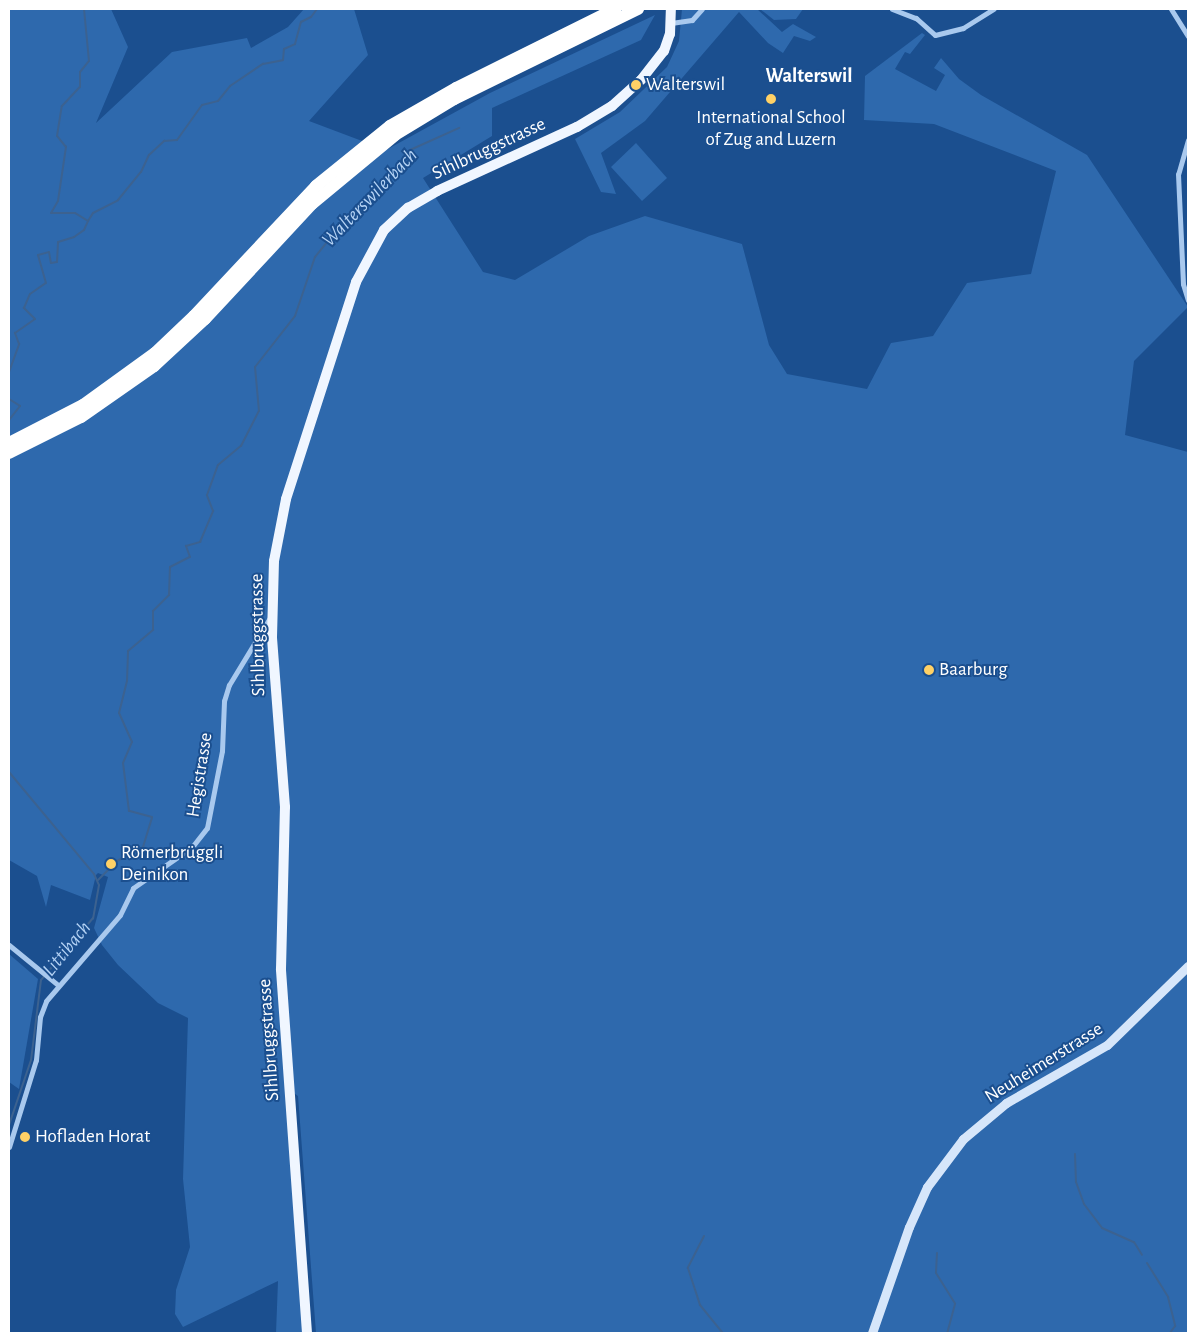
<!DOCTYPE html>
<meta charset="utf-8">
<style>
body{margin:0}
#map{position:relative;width:1197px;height:1342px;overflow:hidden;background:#1b4f8f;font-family:"Alegreya Sans",sans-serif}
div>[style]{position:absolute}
.green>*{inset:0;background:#2e69ad}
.stream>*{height:2px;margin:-1px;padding:0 1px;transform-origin:1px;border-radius:1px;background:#3c6290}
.street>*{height:5px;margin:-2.5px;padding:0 2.5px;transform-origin:2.5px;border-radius:2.5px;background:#a9c9ee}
.secondary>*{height:9px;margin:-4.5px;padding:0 4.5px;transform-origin:4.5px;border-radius:4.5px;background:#d6e6fa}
.primary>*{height:10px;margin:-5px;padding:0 5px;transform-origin:5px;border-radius:5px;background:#f0f6ff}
.highway>*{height:12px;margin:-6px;padding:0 6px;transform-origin:6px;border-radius:6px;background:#fff}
.dots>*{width:14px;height:14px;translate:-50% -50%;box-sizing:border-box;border:2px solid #1b4f8f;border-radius:50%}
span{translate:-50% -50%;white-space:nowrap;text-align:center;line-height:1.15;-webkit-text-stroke:4px #1b4f8f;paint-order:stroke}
.poi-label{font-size:19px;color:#fff}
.left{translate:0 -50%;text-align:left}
.street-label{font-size:19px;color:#fff}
.neighbourhood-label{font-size:20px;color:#fff;font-weight:700}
.water-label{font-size:20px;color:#b5d3f5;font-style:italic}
.frame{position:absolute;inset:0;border:10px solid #fff;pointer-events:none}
</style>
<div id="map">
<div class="green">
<div style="clip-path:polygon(9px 9px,111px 9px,128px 47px,96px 123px,172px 52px,247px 38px,251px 48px,288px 27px,304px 9px,354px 9px,368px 55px,309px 121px,386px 150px,490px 93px,655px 15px,641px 40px,492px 108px,492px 136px,423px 178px,483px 272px,515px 280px,589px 236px,645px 216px,742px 244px,769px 345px,787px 374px,867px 389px,891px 343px,933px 336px,967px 283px,1031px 274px,1056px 171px,934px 124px,864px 120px,865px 76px,922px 33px,925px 35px,910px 54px,905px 52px,895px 69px,936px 91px,945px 75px,934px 68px,941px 58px,959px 79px,981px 95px,1087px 155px,1188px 307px,1134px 361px,1125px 435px,1188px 452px,1188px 1333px,316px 1333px,298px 1096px,285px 1087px,304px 1333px,276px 1333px,278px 1281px,183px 1327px,175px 1314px,176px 1290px,190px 1247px,183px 1179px,188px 1018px,158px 1003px,118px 965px,102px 945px,94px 928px,108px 877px,98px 873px,96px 875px,90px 900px,51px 885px,46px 907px,37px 876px,9px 860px)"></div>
<div style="clip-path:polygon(682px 9px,757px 9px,782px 32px,793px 24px,816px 37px,810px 41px,794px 36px,783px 53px,768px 43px,739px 12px,645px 121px,601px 153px,616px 194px,601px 192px,575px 139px,620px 112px,667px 67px,679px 41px)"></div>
<div style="clip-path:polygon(760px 9px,803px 9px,796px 19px,774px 20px)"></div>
<div style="clip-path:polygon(636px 143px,667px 178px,642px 201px,611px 167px)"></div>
<div style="clip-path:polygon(9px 954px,38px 979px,19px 1089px,9px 1082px)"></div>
</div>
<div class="stream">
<div style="left:88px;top:221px;width:9px;rotate:-58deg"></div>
<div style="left:93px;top:213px;width:28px;rotate:-27deg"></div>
<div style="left:118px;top:200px;width:36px;rotate:-51deg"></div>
<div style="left:141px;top:172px;width:19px;rotate:-65deg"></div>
<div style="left:149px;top:155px;width:21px;rotate:-43deg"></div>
<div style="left:164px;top:141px;width:13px;rotate:-4deg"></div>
<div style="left:177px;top:140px;width:43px;rotate:-54.5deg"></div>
<div style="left:202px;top:105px;width:16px;rotate:-14deg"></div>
<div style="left:218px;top:101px;width:19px;rotate:-51deg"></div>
<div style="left:230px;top:86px;width:40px;rotate:-34deg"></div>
<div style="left:263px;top:64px;width:20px;rotate:-11deg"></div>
<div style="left:283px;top:60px;width:11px;rotate:-85deg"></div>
<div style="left:284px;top:49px;width:12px;rotate:-24deg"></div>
<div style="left:295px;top:44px;width:23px;rotate:-75deg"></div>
<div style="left:301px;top:22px;width:11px;rotate:-27deg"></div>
<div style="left:311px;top:17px;width:10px;rotate:-53deg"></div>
<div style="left:9px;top:372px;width:30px;rotate:-70deg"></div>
<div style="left:19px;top:344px;width:12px;rotate:-110deg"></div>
<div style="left:15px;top:333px;width:24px;rotate:-35deg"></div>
<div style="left:35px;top:319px;width:16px;rotate:-135deg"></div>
<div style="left:24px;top:308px;width:15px;rotate:-67deg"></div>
<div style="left:30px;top:294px;width:19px;rotate:-35deg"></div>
<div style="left:46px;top:283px;width:29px;rotate:-106deg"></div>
<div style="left:38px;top:255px;width:11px;rotate:-15deg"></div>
<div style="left:49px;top:252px;width:11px;rotate:80deg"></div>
<div style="left:51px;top:263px;width:6px;rotate:-9deg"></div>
<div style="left:57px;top:262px;width:20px;rotate:-87deg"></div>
<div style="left:58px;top:242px;width:17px;rotate:-17deg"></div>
<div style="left:74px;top:237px;width:12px;rotate:-35deg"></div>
<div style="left:84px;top:230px;width:10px;rotate:-66deg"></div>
<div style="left:88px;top:221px;width:15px;rotate:-148deg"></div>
<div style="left:75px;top:213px;width:24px;rotate:180deg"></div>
<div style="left:51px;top:213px;width:14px;rotate:-60deg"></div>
<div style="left:58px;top:201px;width:55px;rotate:-81.6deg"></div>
<div style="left:66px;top:147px;width:14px;rotate:-129deg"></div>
<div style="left:57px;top:136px;width:30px;rotate:-81deg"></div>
<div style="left:62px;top:106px;width:26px;rotate:-47deg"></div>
<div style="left:80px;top:87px;width:15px;rotate:-90deg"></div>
<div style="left:80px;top:72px;width:14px;rotate:-51deg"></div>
<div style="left:89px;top:61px;width:52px;rotate:-95.5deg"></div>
<div style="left:9px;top:399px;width:13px;rotate:32deg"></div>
<div style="left:20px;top:406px;width:18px;rotate:128deg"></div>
<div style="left:9px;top:772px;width:133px;rotate:50.2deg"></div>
<div style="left:94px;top:874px;width:12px;rotate:66deg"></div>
<div style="left:99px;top:885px;width:34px;rotate:100deg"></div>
<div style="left:93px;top:918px;width:81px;rotate:130deg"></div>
<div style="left:41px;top:980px;width:81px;rotate:97.1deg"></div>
<div style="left:31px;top:1060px;width:69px;rotate:108.7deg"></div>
<div style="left:117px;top:861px;width:30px;rotate:-28deg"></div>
<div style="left:143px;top:847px;width:31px;rotate:-73deg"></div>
<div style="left:152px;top:817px;width:24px;rotate:-165deg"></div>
<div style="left:129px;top:811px;width:48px;rotate:-97.1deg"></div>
<div style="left:123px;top:763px;width:23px;rotate:-67deg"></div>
<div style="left:132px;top:742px;width:32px;rotate:-114deg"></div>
<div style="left:119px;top:713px;width:33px;rotate:-76deg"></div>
<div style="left:127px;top:681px;width:30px;rotate:-88deg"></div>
<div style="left:128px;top:651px;width:33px;rotate:-40deg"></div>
<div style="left:153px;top:630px;width:19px;rotate:-90deg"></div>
<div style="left:153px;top:611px;width:23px;rotate:-45deg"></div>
<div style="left:169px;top:595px;width:28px;rotate:-88deg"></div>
<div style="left:170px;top:567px;width:22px;rotate:-27deg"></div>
<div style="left:190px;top:557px;width:12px;rotate:-110deg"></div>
<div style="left:186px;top:546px;width:15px;rotate:-16deg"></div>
<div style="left:200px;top:542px;width:34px;rotate:-67deg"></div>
<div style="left:213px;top:511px;width:17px;rotate:-111deg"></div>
<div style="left:207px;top:495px;width:32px;rotate:-70deg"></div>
<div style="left:218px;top:465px;width:30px;rotate:-40deg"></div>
<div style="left:241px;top:446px;width:39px;rotate:-63deg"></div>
<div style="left:259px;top:411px;width:44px;rotate:-95.2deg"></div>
<div style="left:255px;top:367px;width:65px;rotate:-51.9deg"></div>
<div style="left:295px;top:316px;width:62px;rotate:-71.3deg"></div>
<div style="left:315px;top:257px;width:38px;rotate:-51deg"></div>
<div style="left:339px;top:227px;width:30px;rotate:-33deg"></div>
<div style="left:364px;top:211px;width:76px;rotate:-53deg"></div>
<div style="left:410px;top:150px;width:54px;rotate:-24.2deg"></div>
<div style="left:98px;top:880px;width:16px;rotate:-45deg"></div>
<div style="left:1075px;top:1154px;width:28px;rotate:88deg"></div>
<div style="left:1076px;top:1182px;width:23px;rotate:70deg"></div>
<div style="left:1084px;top:1204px;width:30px;rotate:53deg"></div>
<div style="left:1102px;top:1228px;width:35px;rotate:24deg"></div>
<div style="left:1134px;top:1242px;width:15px;rotate:58deg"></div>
<div style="left:704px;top:1236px;width:36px;rotate:117deg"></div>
<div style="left:688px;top:1268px;width:39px;rotate:72deg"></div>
<div style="left:700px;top:1305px;width:36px;rotate:51deg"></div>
<div style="left:937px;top:1253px;width:20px;rotate:93deg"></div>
<div style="left:936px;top:1273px;width:36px;rotate:58deg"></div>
<div style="left:955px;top:1304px;width:30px;rotate:105deg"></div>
<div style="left:1147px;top:1263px;width:40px;rotate:58deg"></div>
<div style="left:1168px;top:1297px;width:30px;rotate:76deg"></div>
<div style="left:1175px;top:1326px;width:9px;rotate:126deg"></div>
</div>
<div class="street">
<div style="left:892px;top:9px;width:26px;rotate:21deg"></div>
<div style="left:916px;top:18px;width:25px;rotate:42deg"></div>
<div style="left:935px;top:35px;width:29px;rotate:-14deg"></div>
<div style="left:963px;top:28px;width:36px;rotate:-32deg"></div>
<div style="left:1171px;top:9px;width:32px;rotate:58deg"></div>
<div style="left:671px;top:23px;width:21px;rotate:-8deg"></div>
<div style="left:692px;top:20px;width:15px;rotate:-48deg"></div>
<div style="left:1188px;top:140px;width:35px;rotate:106deg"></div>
<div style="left:1178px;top:174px;width:110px;rotate:87.4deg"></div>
<div style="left:1183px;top:284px;width:17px;rotate:73deg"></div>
<div style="left:9px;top:945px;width:63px;rotate:39.2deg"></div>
<div style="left:9px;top:1147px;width:91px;rotate:-72.8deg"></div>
<div style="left:36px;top:1060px;width:43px;rotate:-84.7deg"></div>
<div style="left:40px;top:1017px;width:17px;rotate:-69deg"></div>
<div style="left:46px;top:1001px;width:113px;rotate:-49.3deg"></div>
<div style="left:120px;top:915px;width:30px;rotate:-64deg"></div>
<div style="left:133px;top:888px;width:72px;rotate:-34.8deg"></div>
<div style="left:192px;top:847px;width:24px;rotate:-52deg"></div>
<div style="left:207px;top:828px;width:78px;rotate:-79deg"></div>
<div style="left:222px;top:751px;width:50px;rotate:-87.7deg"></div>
<div style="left:224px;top:701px;width:17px;rotate:-73deg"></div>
<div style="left:229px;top:685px;width:81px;rotate:-58.7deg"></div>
</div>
<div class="secondary">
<div style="left:872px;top:1333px;width:112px;rotate:-70.8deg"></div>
<div style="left:909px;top:1227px;width:44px;rotate:-65.8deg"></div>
<div style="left:927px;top:1187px;width:60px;rotate:-53.1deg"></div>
<div style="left:963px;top:1139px;width:56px;rotate:-39.9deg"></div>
<div style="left:1006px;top:1103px;width:116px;rotate:-29.9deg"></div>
<div style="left:1107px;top:1045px;width:113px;rotate:-44.3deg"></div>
</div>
<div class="primary">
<div style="left:307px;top:1333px;width:365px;rotate:-94.1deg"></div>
<div style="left:281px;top:969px;width:162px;rotate:-88.6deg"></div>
<div style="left:285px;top:807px;width:170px;rotate:-94.4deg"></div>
<div style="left:272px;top:637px;width:76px;rotate:-88.5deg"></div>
<div style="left:274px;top:561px;width:63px;rotate:-79deg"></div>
<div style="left:286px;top:499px;width:228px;rotate:-72.1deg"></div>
<div style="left:356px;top:282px;width:59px;rotate:-61.7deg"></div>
<div style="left:384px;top:230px;width:33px;rotate:-43deg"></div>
<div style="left:408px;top:208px;width:34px;rotate:-30deg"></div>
<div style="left:437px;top:191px;width:154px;rotate:-24.6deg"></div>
<div style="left:577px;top:127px;width:41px;rotate:-31deg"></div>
<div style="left:612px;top:106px;width:39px;rotate:-42deg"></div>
<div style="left:641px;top:80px;width:37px;rotate:-52deg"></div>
<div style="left:664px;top:51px;width:18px;rotate:-71deg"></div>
<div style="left:670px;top:34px;width:25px;rotate:-88deg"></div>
</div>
<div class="highway">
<div style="left:9px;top:443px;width:83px;rotate:-27.2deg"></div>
<div style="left:83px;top:405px;width:89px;rotate:-35.8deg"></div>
<div style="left:155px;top:353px;width:54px;rotate:-43.5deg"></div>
<div style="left:194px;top:316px;width:178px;rotate:-46.8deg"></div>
<div style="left:316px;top:186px;width:95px;rotate:-39deg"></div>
<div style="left:390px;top:126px;width:76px;rotate:-29.9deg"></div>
<div style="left:456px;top:88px;width:178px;rotate:-26.4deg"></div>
<div style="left:9px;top:453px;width:80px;rotate:-26.6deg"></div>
<div style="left:81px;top:417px;width:89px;rotate:-34.9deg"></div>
<div style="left:154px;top:366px;width:69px;rotate:-42.7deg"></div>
<div style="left:205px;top:319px;width:157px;rotate:-47.1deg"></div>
<div style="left:312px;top:204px;width:108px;rotate:-39.7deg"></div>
<div style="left:395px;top:135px;width:69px;rotate:-31.4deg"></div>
<div style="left:454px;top:99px;width:205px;rotate:-26.1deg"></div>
</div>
<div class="dots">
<div style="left:636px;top:85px;background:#ffd166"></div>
<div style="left:771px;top:99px;background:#ffd166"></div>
<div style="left:929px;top:670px;background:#ffd166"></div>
<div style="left:111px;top:864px;background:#ffd166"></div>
<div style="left:25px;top:1137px;background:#ffd166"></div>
</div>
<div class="poi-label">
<span class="left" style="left:646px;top:85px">Walterswil</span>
<span style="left:771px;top:129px">International School<br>of Zug and Luzern</span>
<span class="left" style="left:939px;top:670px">Baarburg</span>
<span class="left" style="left:121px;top:864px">Römerbrüggli<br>Deinikon</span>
<span class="left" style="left:35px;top:1137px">Hofladen Horat</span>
</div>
<div class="street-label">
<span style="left:489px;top:149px;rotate:-25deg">Sihlbruggstrasse</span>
<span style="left:258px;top:635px;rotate:-91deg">Sihlbruggstrasse</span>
<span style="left:200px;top:775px;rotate:-81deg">Hegistrasse</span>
<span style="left:269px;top:1040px;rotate:-94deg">Sihlbruggstrasse</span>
<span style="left:1044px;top:1063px;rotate:-32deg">Neuheimerstrasse</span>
</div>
<div class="neighbourhood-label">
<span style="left:809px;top:76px">Walterswil</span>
</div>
<div class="water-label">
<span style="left:370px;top:198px;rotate:-46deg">Walterswilerbach</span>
<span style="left:67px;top:949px;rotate:-51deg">Littibach</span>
</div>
<div class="frame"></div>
</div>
